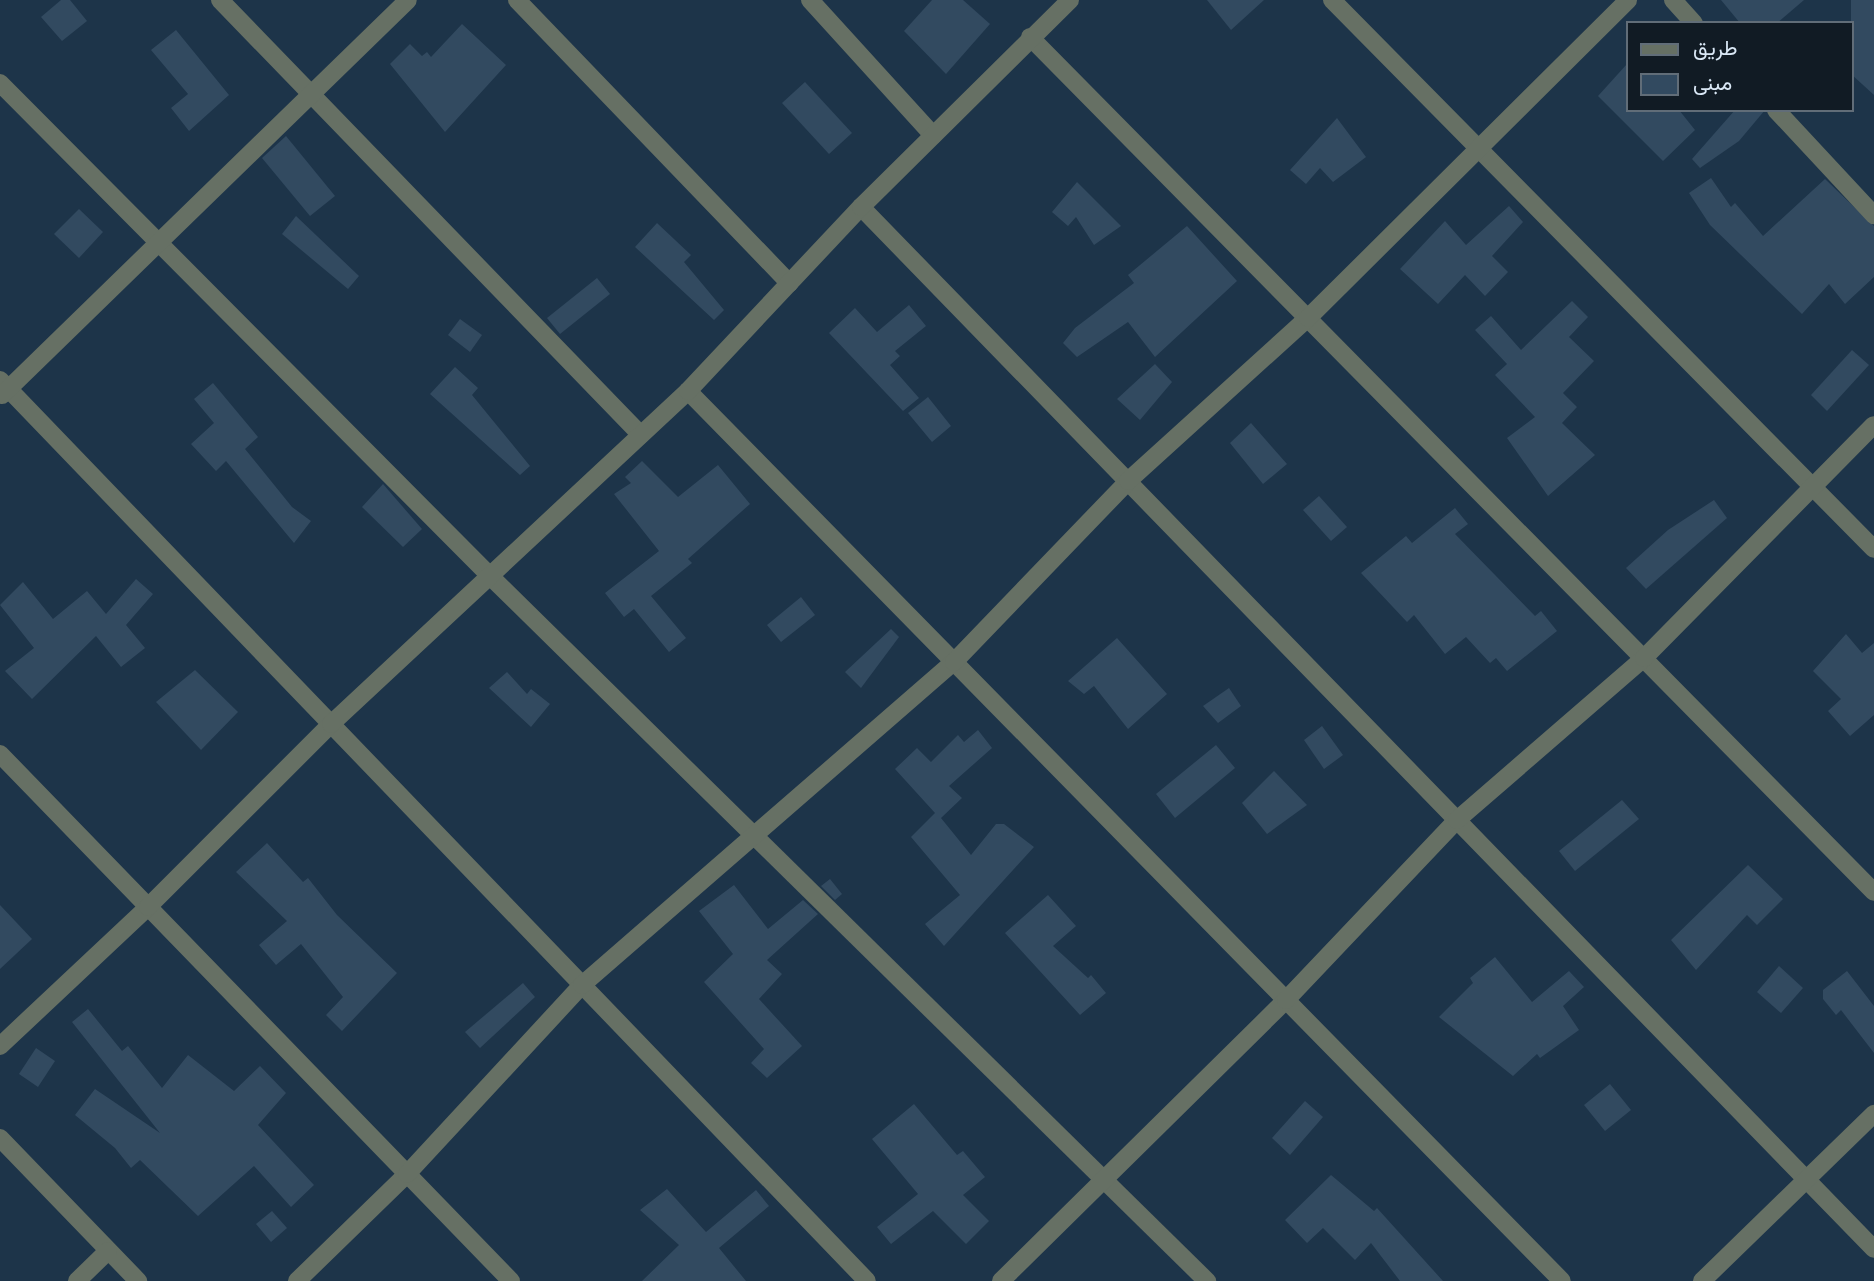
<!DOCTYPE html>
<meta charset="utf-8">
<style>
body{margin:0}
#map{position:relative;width:1874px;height:1281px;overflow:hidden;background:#1d3449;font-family:Signika,Vazirmatn,sans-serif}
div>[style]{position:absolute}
.building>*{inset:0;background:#324a60}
.minor>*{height:18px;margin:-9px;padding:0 9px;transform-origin:9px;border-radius:9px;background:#667064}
span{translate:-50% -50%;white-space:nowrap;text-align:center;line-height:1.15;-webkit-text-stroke:6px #111b24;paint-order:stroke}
.legend{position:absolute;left:1626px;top:21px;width:228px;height:91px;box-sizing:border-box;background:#111b24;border:2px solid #616d78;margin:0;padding:9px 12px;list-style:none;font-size:21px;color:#dae8f6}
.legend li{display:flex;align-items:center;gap:14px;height:35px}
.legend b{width:35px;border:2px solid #616d78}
</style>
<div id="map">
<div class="building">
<div style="clip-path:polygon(61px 0,70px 0,87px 21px,62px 41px,41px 17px)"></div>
<div style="clip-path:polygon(932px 0,963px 0,990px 24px,946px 74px,904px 31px)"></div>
<div style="clip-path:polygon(1207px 0,1264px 0,1231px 30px)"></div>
<div style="clip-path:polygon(1721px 0,1804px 0,1777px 23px,1740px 23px)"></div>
<div style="clip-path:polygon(1851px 0,1874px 0,1874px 95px,1851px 74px)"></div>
<div style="clip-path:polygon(462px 24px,506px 65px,445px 132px,390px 64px,410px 44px,422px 56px,427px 52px,431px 57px)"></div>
<div style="clip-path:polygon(176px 30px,229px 95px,189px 131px,171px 108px,188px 94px,151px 50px)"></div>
<div style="clip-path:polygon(1627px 64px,1627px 110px,1679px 110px,1695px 130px,1663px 161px,1598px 96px)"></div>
<div style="clip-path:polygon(805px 82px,852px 133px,829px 154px,782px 103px)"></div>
<div style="clip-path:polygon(1735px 110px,1765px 110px,1739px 141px,1700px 168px,1692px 159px)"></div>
<div style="clip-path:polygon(1337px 118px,1366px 157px,1333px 182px,1320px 168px,1306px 184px,1290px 170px)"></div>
<div style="clip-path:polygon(286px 136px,335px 196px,310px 216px,262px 158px)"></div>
<div style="clip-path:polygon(1711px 178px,1731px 207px,1735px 203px,1763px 236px,1825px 179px,1874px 226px,1874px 277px,1845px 304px,1829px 284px,1802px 314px,1710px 225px,1689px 193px)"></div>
<div style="clip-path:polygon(1077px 182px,1121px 226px,1094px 245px,1076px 217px,1068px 226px,1052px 212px)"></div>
<div style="clip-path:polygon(1509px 206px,1523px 222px,1492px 256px,1508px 272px,1485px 296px,1465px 275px,1438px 304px,1400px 269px,1445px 221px,1466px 245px)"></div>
<div style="clip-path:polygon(79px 209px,103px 232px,79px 258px,54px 234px)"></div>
<div style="clip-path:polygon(296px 216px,359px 276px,348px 289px,282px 234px)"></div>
<div style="clip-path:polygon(657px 223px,691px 255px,684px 262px,724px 310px,714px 320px,635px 247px)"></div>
<div style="clip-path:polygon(1187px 226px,1237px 281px,1155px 357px,1128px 322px,1077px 357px,1063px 343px,1075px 328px,1134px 283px,1128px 275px)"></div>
<div style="clip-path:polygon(597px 278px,610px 294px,560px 334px,547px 318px)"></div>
<div style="clip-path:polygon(1572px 301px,1588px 317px,1569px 337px,1594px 361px,1563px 393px,1577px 407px,1562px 423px,1595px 455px,1548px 496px,1507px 438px,1535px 417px,1495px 375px,1507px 364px,1475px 330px,1491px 316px,1521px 350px)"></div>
<div style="clip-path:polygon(909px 305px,926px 326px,895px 351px,900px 356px,890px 365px,919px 398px,903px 411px,829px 333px,855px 308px,877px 332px)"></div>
<div style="clip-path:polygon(460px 319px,482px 335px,470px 352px,448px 335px)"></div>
<div style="clip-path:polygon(1852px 350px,1869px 365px,1827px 411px,1811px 395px)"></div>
<div style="clip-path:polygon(1155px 364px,1172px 382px,1140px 420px,1117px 399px)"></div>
<div style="clip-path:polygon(455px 367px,478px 388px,472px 395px,530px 466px,520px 475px,430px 394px)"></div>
<div style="clip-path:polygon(213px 383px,258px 437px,245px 449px,292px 507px,311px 521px,294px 543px,226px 461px,216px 471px,191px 444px,214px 423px,194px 399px)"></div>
<div style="clip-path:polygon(928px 397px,951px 426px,932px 442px,908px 413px)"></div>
<div style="clip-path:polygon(1251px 423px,1287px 464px,1263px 484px,1230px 443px)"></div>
<div style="clip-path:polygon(642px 461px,678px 497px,718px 465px,750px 504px,688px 559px,692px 563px,651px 596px,686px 638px,669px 652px,634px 609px,624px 617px,605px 593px,659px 551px,614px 494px,631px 483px,625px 477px)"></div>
<div style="clip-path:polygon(383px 484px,422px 529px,403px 547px,362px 507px)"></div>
<div style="clip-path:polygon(1319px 496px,1347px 527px,1331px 541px,1303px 510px)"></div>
<div style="clip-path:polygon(1714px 500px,1727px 518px,1646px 589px,1626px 568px,1668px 530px)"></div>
<div style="clip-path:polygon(1455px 508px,1468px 524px,1455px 534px,1535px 616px,1541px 611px,1557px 631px,1507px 671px,1496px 658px,1490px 663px,1466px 637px,1445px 654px,1414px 615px,1407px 622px,1361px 573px,1406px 536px,1412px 543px)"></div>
<div style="clip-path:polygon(136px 579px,153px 594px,126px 625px,145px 648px,121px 667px,96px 636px,32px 699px,5px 671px,34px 648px,0 605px,23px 582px,53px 619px,87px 591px,106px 614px)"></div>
<div style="clip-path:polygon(801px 597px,815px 615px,781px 642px,767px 625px)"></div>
<div style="clip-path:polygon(891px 629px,899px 637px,861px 688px,845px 672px)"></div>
<div style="clip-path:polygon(1846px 634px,1862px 653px,1874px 643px,1874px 715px,1850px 736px,1828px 711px,1841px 699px,1813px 671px)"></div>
<div style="clip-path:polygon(1117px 638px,1167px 694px,1128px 729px,1094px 686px,1084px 694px,1068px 681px)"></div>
<div style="clip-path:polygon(195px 670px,238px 712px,201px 750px,156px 702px)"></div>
<div style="clip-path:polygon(507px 672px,527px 694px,531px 689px,550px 704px,531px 727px,489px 688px)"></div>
<div style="clip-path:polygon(1229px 688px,1241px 706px,1218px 723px,1203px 706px)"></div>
<div style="clip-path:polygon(1322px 726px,1343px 755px,1324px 769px,1304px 740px)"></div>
<div style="clip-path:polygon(978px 730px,992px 748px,949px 786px,962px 798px,941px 818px,971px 855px,996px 824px,1004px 824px,1034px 847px,944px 946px,925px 924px,960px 895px,911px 837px,935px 813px,895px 769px,917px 748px,931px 762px,958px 735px,964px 742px)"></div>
<div style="clip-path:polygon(1216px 745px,1235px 768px,1175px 818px,1156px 794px)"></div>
<div style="clip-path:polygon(1274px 771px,1307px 805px,1267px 834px,1242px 803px)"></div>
<div style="clip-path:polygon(1622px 800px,1639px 819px,1575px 871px,1559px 851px)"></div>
<div style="clip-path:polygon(267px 843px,303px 882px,308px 878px,337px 915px,397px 973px,342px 1031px,326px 1015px,343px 997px,301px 944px,276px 965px,259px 945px,287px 921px,236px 872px)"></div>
<div style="clip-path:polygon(1748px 865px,1783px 899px,1757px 925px,1747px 915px,1696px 970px,1671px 940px)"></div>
<div style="clip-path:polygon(830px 879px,842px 894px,835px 900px,821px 886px)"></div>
<div style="clip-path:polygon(734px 885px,768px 929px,803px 900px,818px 914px,767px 960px,782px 974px,759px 999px,802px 1046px,767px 1078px,751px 1063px,764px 1049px,704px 982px,733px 954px,699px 911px)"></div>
<div style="clip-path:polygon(1048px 895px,1076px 926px,1053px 946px,1088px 978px,1091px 975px,1106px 993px,1080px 1015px,1005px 933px)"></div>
<div style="clip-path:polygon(0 905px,32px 939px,0 969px)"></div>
<div style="clip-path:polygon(1495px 957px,1532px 1002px,1569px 971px,1584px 987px,1563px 1006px,1579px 1030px,1540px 1058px,1537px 1054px,1513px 1076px,1439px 1017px,1473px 983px,1470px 978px)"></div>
<div style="clip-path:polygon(1779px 966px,1803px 988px,1781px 1013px,1757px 992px)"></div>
<div style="clip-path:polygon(1847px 971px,1874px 1006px,1874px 1053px,1841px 1010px,1836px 1015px,1823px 999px,1823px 990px)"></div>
<div style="clip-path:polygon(523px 983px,535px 997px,480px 1048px,465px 1032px)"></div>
<div style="clip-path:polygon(88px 1009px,122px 1051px,128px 1046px,162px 1088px,188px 1055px,234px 1091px,260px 1066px,286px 1093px,258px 1125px,314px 1185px,291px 1207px,254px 1166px,198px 1216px,140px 1160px,131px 1168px,115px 1148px,75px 1115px,95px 1089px,160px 1133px,72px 1022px)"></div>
<div style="clip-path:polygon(36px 1048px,55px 1061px,38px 1087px,19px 1074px)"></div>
<div style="clip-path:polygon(1610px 1084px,1631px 1110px,1605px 1131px,1584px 1105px)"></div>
<div style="clip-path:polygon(1305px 1101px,1323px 1117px,1290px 1155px,1272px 1138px)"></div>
<div style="clip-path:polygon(914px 1104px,957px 1155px,963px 1151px,985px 1177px,963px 1195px,989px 1221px,966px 1244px,933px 1211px,891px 1244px,877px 1227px,918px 1194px,872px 1139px)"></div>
<div style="clip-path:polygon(1331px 1175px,1374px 1211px,1377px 1208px,1443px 1281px,1400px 1281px,1371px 1243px,1355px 1260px,1323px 1228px,1307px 1243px,1285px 1220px)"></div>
<div style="clip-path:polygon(667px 1189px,706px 1232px,756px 1190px,769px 1206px,719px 1248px,746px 1281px,642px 1281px,679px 1245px,640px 1210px)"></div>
<div style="clip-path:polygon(272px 1211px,287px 1228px,271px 1242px,256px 1224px)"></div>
</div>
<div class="minor">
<div style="left:220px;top:0;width:605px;rotate:45.94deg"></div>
<div style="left:517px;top:0;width:393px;rotate:46.1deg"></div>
<div style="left:810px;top:0;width:183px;rotate:47.7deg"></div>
<div style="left:1332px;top:0;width:771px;rotate:45.37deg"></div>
<div style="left:1673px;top:0;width:31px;rotate:48deg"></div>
<div style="left:1030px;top:37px;width:1201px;rotate:45.37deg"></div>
<div style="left:0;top:83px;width:695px;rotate:45.17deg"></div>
<div style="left:490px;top:576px;width:1006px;rotate:44.52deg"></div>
<div style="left:1776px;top:110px;width:144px;rotate:47deg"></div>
<div style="left:861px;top:207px;width:1453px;rotate:45.81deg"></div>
<div style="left:0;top:380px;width:1250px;rotate:46.1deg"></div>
<div style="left:688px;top:391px;width:1247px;rotate:45.52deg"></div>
<div style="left:2px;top:395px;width:566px;rotate:-44.21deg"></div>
<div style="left:0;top:754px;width:734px;rotate:45.88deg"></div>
<div style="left:0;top:1046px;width:203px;rotate:-43.2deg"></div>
<div style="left:148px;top:907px;width:259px;rotate:-45deg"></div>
<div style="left:331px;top:724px;width:488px;rotate:-43deg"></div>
<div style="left:688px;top:391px;width:253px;rotate:-46.8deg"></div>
<div style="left:861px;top:207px;width:294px;rotate:-44.7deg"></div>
<div style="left:0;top:1138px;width:199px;rotate:46deg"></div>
<div style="left:77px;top:1281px;width:43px;rotate:-44.1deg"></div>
<div style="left:297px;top:1281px;width:153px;rotate:-44.2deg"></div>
<div style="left:407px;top:1174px;width:258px;rotate:-47.2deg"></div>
<div style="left:582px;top:985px;width:493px;rotate:-41deg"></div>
<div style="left:954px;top:662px;width:251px;rotate:-46.1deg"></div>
<div style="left:1128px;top:481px;width:243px;rotate:-42.2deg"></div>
<div style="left:1308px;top:318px;width:451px;rotate:-44.8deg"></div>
<div style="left:1001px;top:1281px;width:400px;rotate:-44.6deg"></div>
<div style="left:1286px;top:1000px;width:248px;rotate:-46.5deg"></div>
<div style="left:1457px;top:820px;width:247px;rotate:-40.9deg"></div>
<div style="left:1644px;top:658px;width:327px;rotate:-45.4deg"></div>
<div style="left:1702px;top:1281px;width:240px;rotate:-44.2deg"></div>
</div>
<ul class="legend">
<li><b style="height:9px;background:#667064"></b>طريق</li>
<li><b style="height:19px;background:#324a60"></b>مبنى</li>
</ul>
</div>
